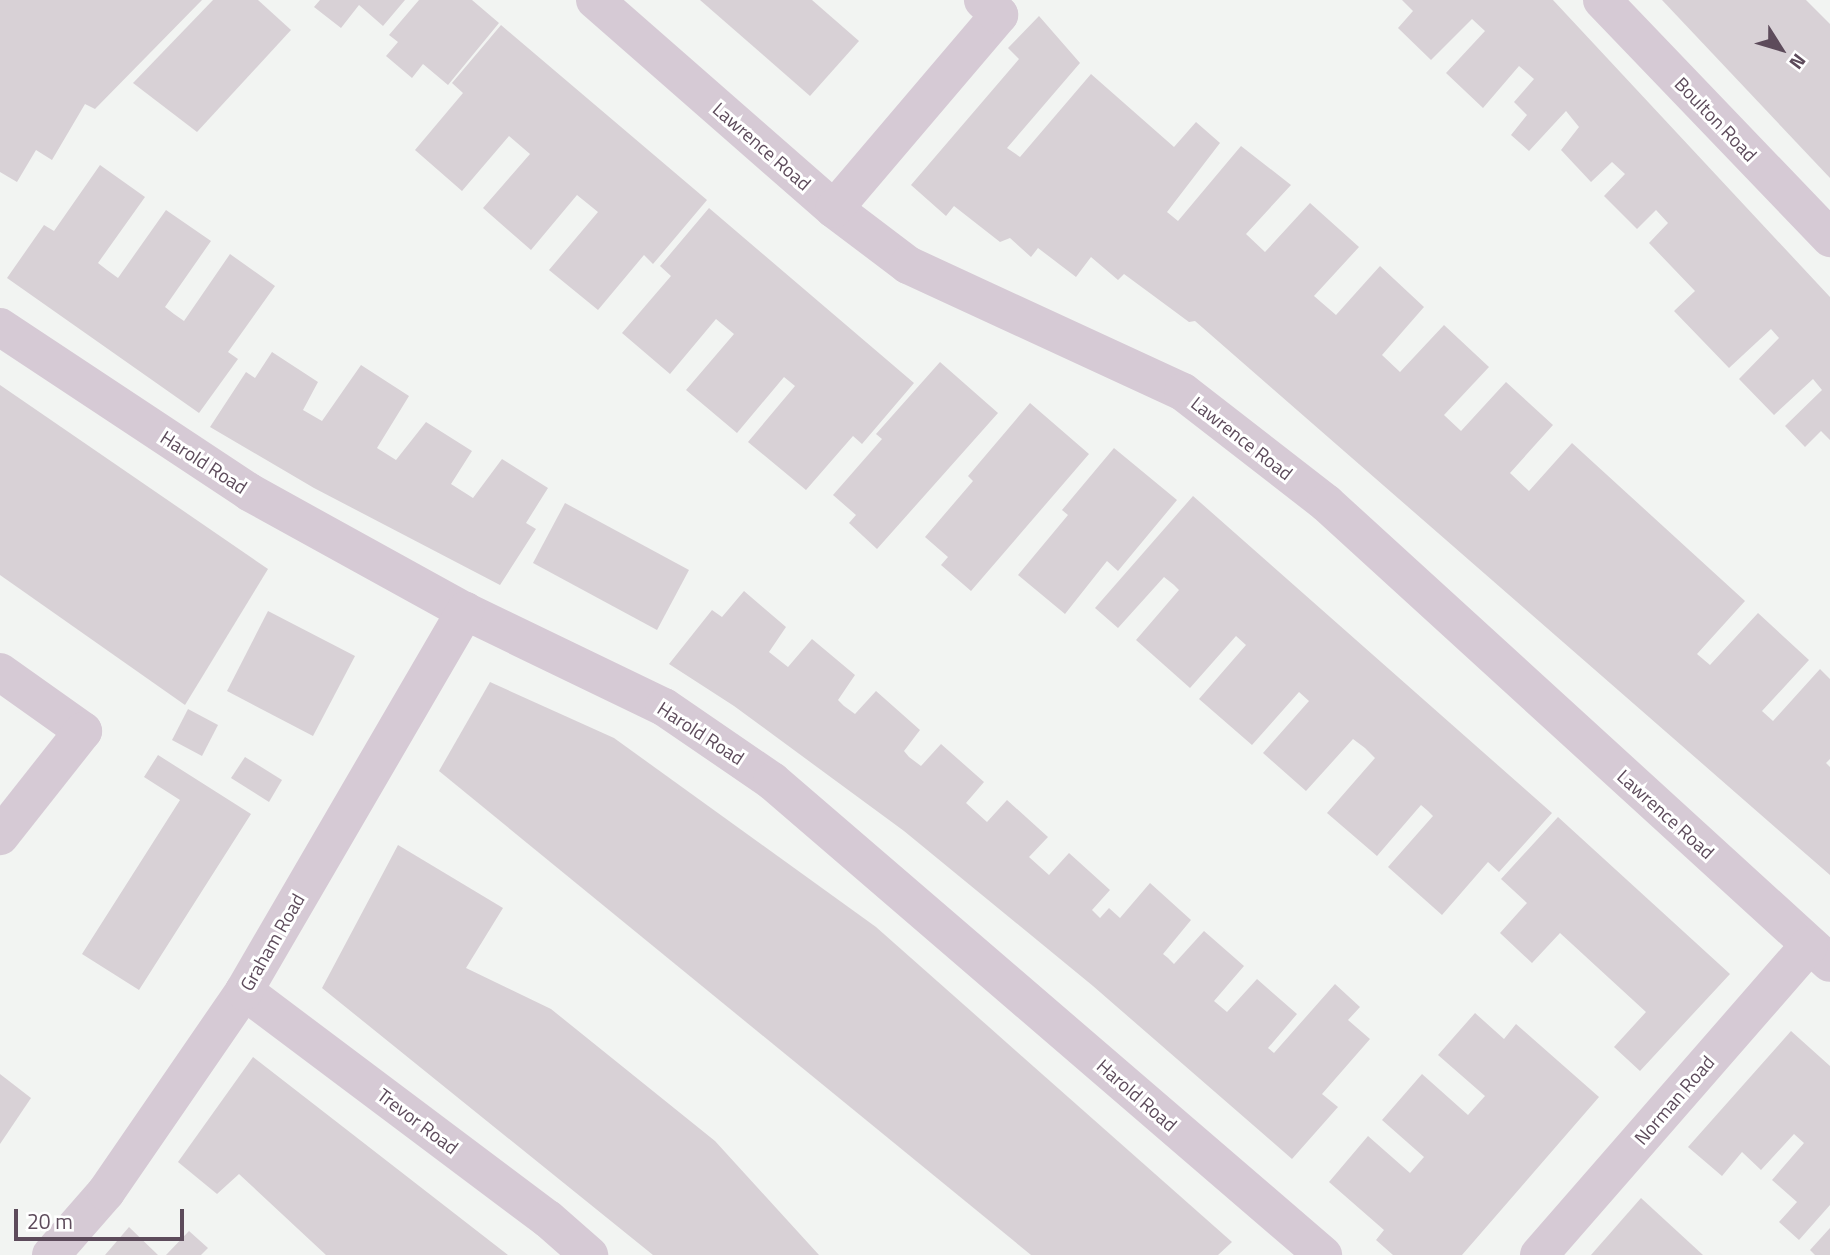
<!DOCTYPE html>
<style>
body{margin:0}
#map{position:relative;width:1830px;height:1255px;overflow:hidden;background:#f2f4f2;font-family:"Titillium Web",sans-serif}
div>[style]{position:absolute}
.building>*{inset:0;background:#d8d1d6}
.minor>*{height:38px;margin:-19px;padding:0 19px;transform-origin:19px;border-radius:19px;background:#d6cad5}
span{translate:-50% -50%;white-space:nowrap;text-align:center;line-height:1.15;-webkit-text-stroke:6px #fff;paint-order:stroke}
.street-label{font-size:19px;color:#5d4b5b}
.north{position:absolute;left:1746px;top:14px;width:70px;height:70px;-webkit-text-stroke:5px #fff;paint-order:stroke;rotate:127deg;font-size:19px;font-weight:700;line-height:28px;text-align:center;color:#5d4b5b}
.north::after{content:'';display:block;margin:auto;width:24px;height:32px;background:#5d4b5b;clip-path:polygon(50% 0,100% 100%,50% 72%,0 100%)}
.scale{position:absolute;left:14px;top:1209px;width:170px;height:32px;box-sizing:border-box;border:4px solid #5d4b5b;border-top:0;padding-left:9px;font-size:21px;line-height:24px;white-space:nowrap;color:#5d4b5b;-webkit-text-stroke:5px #fff;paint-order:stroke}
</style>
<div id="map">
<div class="building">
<div style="clip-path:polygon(0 0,202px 0,95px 109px,85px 104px,52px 160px,36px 150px,17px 182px,0 172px)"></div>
<div style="clip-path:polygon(213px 0,258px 0,291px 30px,197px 132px,133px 83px)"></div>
<div style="clip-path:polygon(320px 0,405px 0,383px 26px,359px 5px,341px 28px,314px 7px)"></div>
<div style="clip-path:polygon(419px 0,472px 0,499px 23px,448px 85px,423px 64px,412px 78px,386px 56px,398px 42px,389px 35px)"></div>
<div style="clip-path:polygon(700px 0,812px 0,859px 41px,810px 96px)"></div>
<div style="clip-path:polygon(1402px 0,1553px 0,1830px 297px,1830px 440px,1821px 431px,1805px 447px,1785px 426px,1822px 390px,1813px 379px,1774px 415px,1739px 379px,1779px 338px,1771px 329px,1729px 368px,1674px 311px,1695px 291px,1649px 243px,1668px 223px,1656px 210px,1637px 229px,1604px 196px,1625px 174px,1612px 162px,1591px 182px,1561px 150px,1579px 127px,1566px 111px,1529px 151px,1511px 135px,1527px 115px,1514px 102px,1534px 79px,1519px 66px,1483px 108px,1446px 73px,1485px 31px,1472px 19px,1431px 60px,1398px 28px,1413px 11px)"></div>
<div style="clip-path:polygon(1662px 0,1806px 0,1830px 24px,1830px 178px)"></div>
<div style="clip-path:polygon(1039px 16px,1080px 63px,1007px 148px,1020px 157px,1091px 74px,1174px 147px,1196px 122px,1220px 143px,1167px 212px,1178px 221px,1241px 146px,1291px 185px,1246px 234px,1265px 252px,1310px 203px,1359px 247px,1314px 296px,1336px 315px,1380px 266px,1424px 307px,1382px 355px,1400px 372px,1444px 325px,1489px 367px,1444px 415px,1461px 431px,1506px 382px,1553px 425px,1510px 473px,1529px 491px,1572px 443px,1745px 601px,1697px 654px,1710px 665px,1758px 613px,1809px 660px,1762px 711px,1773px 721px,1820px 669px,1830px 679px,1830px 759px,1826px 763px,1830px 767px,1830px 875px,1195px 321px,1189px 322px,1124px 274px,1118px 280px,1091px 257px,1076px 277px,1038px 248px,1031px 257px,1010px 238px,1000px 242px,954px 206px,946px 216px,911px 185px,1019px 59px,1008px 48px)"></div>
<div style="clip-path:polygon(501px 25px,707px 200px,653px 264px,644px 255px,598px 310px,549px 270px,598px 212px,577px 195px,531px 250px,483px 208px,530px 154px,509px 136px,462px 191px,415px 150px,463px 93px,452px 83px)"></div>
<div style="clip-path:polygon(100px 165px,145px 197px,98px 263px,107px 270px,118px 278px,166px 210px,211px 241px,165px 307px,174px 314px,184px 321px,230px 254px,275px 286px,228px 352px,238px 359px,199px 413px,7px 278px,44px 225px,54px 231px)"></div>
<div style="clip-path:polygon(709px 208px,914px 383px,862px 444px,853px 436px,806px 490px,748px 442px,795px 386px,784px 377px,737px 433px,686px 390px,734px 334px,716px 319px,670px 374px,622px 333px,671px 276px,660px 266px)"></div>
<div style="clip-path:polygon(272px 352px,318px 382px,303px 410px,322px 421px,361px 365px,409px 396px,377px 448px,396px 460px,426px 422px,472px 451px,451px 484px,473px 498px,502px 459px,548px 488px,526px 523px,536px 529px,500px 585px,314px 488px,210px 427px,246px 372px,255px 378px)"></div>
<div style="clip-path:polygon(940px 362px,998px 413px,877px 549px,849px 523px,856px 515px,833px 495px,882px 439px,876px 434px)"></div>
<div style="clip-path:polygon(0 385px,268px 569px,185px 705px,0 575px)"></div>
<div style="clip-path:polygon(1030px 403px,1089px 454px,971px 591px,941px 565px,948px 557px,925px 537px,973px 481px,968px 476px)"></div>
<div style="clip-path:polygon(1114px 448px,1177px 500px,1118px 571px,1107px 561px,1065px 614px,1018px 575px,1068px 515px,1062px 510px)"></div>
<div style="clip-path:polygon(1193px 496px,1552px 813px,1499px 872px,1488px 862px,1442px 915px,1388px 867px,1433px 816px,1428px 811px,1421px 805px,1377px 856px,1327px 813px,1375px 758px,1365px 748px,1353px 739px,1306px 791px,1263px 753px,1309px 701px,1299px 692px,1252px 745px,1199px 699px,1246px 645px,1236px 636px,1190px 688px,1136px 640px,1179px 590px,1174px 585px,1164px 577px,1118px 628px,1095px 608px)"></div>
<div style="clip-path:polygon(565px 503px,689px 570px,657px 630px,533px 563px)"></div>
<div style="clip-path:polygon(744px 591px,786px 627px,769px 652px,788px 667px,812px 639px,855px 675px,838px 700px,844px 706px,855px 714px,876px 691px,920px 730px,904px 751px,909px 757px,921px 766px,941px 744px,984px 782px,966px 803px,987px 822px,1007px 800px,1048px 837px,1029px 857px,1049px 875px,1069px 853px,1110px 890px,1092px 910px,1100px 918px,1109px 908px,1120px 918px,1150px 883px,1191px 920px,1163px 954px,1168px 958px,1174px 964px,1204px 931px,1244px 966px,1214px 1001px,1227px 1012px,1257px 979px,1297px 1014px,1268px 1048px,1274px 1053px,1335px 984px,1360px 1007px,1348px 1020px,1370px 1039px,1322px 1094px,1338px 1107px,1292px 1159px,1093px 986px,904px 831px,734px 706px,669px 664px,712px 610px,722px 617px)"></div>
<div style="clip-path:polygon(268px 611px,355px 656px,313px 736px,227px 691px)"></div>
<div style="clip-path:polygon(490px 682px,614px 738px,876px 927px,1232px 1242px,1218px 1255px,1031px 1255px,439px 771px)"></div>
<div style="clip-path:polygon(188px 709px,218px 725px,202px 756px,172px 740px)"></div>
<div style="clip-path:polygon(158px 755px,251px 814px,139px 990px,82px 954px,180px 800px,144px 777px)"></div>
<div style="clip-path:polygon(245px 757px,282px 780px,269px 802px,231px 778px)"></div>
<div style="clip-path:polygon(1558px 817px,1730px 974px,1640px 1071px,1614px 1047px,1646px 1012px,1560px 933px,1532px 963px,1500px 933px,1527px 903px,1501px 879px)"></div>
<div style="clip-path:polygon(398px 845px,503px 908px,466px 968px,551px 1009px,715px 1141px,819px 1255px,653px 1255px,322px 988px)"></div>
<div style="clip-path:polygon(1475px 1013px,1504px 1039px,1516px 1024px,1599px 1097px,1462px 1255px,1393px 1255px,1376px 1240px,1384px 1230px,1329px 1182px,1368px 1136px,1410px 1173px,1424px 1157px,1382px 1120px,1422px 1074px,1468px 1115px,1485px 1096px,1438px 1055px)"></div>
<div style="clip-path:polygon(1791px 1031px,1830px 1066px,1830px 1205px,1799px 1240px,1779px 1222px,1797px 1202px,1772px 1180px,1804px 1143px,1794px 1134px,1761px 1170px,1742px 1152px,1722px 1176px,1688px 1147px)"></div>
<div style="clip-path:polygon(253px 1057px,508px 1255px,326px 1255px,239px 1174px,217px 1194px,178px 1162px)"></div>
<div style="clip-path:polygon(0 1074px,31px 1098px,0 1144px)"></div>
<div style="clip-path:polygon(1641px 1198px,1703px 1255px,1591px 1255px)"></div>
<div style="clip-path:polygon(129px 1227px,158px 1255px,105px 1255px)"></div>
<div style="clip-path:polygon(1830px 1228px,1830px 1255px,1815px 1255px,1810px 1250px)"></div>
<div style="clip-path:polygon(189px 1231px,208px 1248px,201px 1255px,166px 1255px)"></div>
</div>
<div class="minor">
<div style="left:595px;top:0;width:317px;rotate:41.2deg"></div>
<div style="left:834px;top:209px;width:93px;rotate:37.1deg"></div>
<div style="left:908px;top:265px;width:303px;rotate:24.8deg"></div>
<div style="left:1183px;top:392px;width:181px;rotate:37.8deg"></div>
<div style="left:1326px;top:503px;width:682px;rotate:42.39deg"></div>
<div style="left:1602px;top:0;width:330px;rotate:46.2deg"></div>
<div style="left:834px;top:209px;width:255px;rotate:-49.6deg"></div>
<div style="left:999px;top:15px;width:22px;rotate:-137deg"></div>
<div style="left:0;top:327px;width:299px;rotate:33.5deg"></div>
<div style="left:249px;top:492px;width:247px;rotate:28.9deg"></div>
<div style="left:465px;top:611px;width:221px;rotate:25.8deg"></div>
<div style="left:664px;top:707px;width:131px;rotate:34.4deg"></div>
<div style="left:772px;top:781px;width:727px;rotate:40.7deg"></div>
<div style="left:0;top:672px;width:102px;rotate:35.4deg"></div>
<div style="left:83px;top:731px;width:134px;rotate:128.3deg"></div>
<div style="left:244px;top:991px;width:380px;rotate:36.9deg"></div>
<div style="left:548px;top:1219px;width:55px;rotate:41.3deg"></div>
<div style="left:51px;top:1255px;width:84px;rotate:-48.9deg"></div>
<div style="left:106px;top:1192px;width:244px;rotate:-55.5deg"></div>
<div style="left:244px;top:991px;width:440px;rotate:-59.8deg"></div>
<div style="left:1539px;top:1255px;width:411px;rotate:-48.9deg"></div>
</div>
<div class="street-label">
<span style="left:1716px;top:119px;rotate:46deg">Boulton Road</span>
<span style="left:762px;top:146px;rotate:41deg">Lawrence Road</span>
<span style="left:1242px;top:438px;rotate:38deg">Lawrence Road</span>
<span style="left:204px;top:462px;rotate:33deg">Harold Road</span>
<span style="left:701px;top:733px;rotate:33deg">Harold Road</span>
<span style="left:1666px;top:814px;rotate:42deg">Lawrence Road</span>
<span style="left:272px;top:942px;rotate:-60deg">Graham Road</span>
<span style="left:1137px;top:1095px;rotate:41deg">Harold Road</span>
<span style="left:1674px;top:1100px;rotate:-49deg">Norman Road</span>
<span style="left:418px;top:1121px;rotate:37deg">Trevor Road</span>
</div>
<div class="north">N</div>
<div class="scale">20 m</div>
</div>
